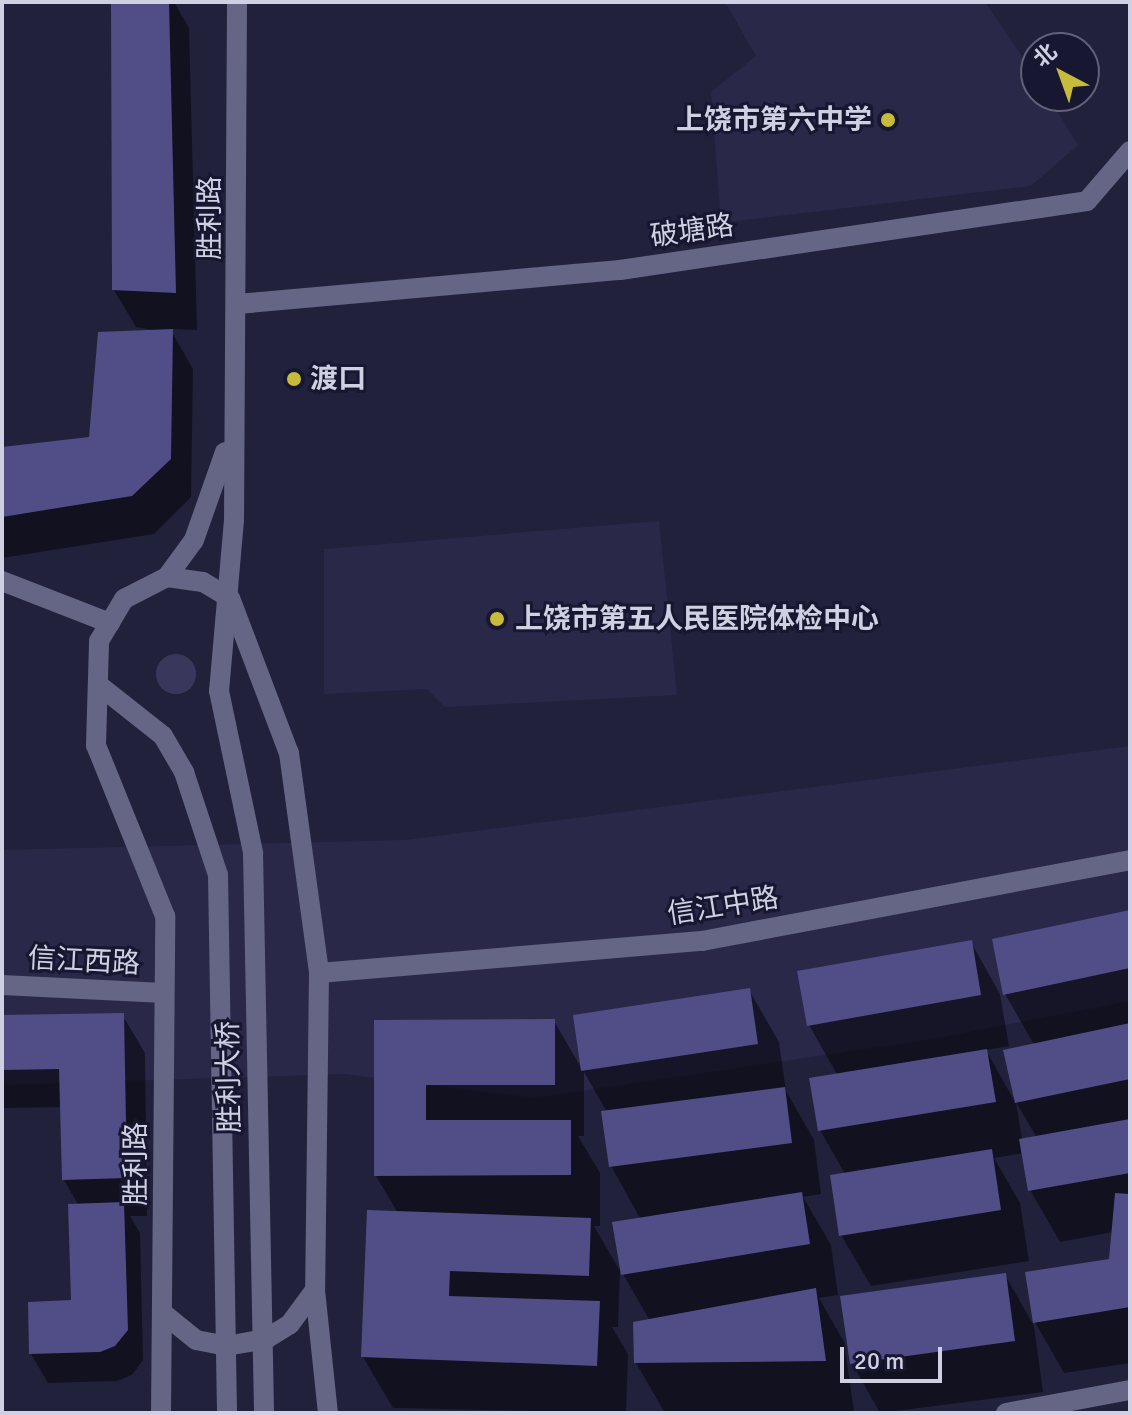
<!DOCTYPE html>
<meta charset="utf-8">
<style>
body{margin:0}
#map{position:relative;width:1132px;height:1415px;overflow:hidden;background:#21213b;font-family:Signika,"Noto Sans SC",sans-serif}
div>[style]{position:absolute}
.built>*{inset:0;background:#292849}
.green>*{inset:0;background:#39385c}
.round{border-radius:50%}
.shadow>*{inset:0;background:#0007}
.building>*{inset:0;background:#504d87}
.minor>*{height:20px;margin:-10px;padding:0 10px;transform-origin:10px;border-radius:10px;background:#656685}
.secondary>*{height:20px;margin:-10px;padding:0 10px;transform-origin:10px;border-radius:10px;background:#656685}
.dots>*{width:22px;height:22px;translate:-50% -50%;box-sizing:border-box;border:4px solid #181731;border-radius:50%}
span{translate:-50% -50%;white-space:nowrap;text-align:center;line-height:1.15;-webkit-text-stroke:6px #181731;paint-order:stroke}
.poi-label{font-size:28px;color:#cfd0e2;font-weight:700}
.right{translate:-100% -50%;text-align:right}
.left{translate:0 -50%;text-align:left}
.street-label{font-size:28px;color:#cfd0e2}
.frame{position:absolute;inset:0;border:4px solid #cfd0e2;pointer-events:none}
.north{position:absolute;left:1020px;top:32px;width:80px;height:80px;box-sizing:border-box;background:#181731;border:2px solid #616178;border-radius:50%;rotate:319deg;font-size:22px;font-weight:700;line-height:32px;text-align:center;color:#cfd0e2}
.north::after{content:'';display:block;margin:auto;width:28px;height:36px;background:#c7bb3b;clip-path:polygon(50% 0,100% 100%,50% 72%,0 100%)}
.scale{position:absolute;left:840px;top:1347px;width:102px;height:36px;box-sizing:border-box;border:4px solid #cfd0e2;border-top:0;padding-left:10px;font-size:24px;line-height:28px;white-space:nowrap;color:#cfd0e2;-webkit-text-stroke:6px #181731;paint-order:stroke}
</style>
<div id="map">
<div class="built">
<div style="clip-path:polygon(725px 2px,985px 2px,1036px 77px,1036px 96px,1048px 96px,1078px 145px,1031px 186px,721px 223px,711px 92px,756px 56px)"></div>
<div style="clip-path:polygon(659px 521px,677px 695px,445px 707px,427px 689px,324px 694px,324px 549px)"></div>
<div style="clip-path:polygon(1130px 746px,1130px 1001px,933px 1039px,534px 1098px,344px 1074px,2px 1085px,2px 850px,406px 840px)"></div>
</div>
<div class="green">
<div class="round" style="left:156px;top:654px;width:40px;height:40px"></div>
</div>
<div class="shadow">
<div style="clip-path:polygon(113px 2px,174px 2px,189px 28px,197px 330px,170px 329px,193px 369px,191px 497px,154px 534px,2px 558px,2px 449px,91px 439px,164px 332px,136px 327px,114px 290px)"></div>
<div style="clip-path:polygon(evenodd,1130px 912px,1130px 1363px,1064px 1373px,1035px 1322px,1111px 1261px,1113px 1232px,1060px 1242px,1030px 1190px,1024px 1153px,994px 1158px,1020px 1203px,1029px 1261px,871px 1286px,841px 1235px,845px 1174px,820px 1130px,838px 1076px,809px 1025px,971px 942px,1000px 994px,1009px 1046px,986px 1050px,1015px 1102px,1035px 1046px,1005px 994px,1130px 912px,1016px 1102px,1037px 1138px,1022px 1140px,1016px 1102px)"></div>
<div style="clip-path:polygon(749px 990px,779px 1042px,786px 1091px,814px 1140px,821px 1194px,803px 1197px,831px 1245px,838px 1295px,819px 1298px,844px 1342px,854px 1412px,665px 1413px,636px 1363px,650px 1321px,623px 1274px,641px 1220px,611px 1166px,607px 1112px,584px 1072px,584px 1136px,578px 1136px,600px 1173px,600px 1226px,594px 1226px,620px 1271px,618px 1327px,612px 1327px,628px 1354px,626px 1413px,393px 1408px,363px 1357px,398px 1213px,376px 1176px,376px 1022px,554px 1021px,583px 1071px,575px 1017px)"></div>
<div style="clip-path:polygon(123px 1016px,145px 1053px,147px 1216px,130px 1216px,140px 1233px,143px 1360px,132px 1375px,117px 1381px,48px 1383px,31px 1354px,73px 1302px,79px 1206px,64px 1180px,62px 1107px,2px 1108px,2px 1017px)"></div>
<div style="clip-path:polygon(1005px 1275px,1034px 1326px,1043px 1392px,880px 1413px,852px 1363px)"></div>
</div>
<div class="building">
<div style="clip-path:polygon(111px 2px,169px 2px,176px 293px,112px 290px)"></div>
<div style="clip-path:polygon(173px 329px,171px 459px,132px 496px,2px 517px,2px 447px,89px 437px,98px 332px)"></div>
<div style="clip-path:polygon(1130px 910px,1130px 968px,1003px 995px,992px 939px)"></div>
<div style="clip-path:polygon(972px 940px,981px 995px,807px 1026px,797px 971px)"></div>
<div style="clip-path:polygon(750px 988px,758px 1044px,581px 1071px,573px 1015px)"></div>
<div style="clip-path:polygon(124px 1013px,127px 1178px,62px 1180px,59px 1069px,2px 1070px,2px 1015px)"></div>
<div style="clip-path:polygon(555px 1019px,555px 1085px,426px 1085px,426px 1120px,571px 1120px,571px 1175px,374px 1176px,374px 1020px)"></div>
<div style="clip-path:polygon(1130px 1023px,1130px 1079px,1015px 1103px,1003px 1050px)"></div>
<div style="clip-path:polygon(987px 1049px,996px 1102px,818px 1131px,809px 1078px)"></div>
<div style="clip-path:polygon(785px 1087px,792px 1143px,609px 1167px,601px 1111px)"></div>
<div style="clip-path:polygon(1130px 1119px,1130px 1173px,1028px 1191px,1019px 1139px)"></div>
<div style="clip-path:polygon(992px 1149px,1001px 1210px,839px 1236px,830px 1175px)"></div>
<div style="clip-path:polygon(802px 1192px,810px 1244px,621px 1275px,612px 1222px)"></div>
<div style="clip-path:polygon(1115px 1193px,1130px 1194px,1130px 1307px,1033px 1323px,1025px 1272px,1109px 1259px)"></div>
<div style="clip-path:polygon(124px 1202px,128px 1330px,115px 1346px,100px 1352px,29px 1354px,28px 1302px,71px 1300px,68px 1204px)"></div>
<div style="clip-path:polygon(367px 1210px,591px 1218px,589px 1276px,450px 1271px,449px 1296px,600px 1301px,597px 1366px,361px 1357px)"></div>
<div style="clip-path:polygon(1006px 1273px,1015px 1341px,850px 1364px,840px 1296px)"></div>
<div style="clip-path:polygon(816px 1288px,826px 1361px,634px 1363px,633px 1322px)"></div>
</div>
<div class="minor">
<div style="left:238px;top:304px;width:384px;rotate:-5.1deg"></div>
<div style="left:620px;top:270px;width:472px;rotate:-8.4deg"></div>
<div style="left:1087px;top:201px;width:66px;rotate:-49.3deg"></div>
<div style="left:2px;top:581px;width:116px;rotate:21.3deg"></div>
<div style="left:319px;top:973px;width:384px;rotate:-4.8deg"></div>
<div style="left:702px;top:941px;width:436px;rotate:-10.7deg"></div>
<div style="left:2px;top:985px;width:162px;rotate:2.8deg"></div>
</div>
<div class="secondary">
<div style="left:237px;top:2px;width:518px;rotate:90.33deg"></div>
<div style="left:234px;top:520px;width:172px;rotate:95deg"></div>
<div style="left:219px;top:691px;width:166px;rotate:78.1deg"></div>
<div style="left:253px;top:853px;width:560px;rotate:88.87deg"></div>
<div style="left:167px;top:577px;width:46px;rotate:-53.9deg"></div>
<div style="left:194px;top:540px;width:93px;rotate:-70.6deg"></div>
<div style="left:100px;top:686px;width:80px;rotate:38.4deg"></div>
<div style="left:163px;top:736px;width:42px;rotate:59.7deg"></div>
<div style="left:184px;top:772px;width:108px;rotate:71.7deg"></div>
<div style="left:218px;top:875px;width:538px;rotate:89.04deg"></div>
<div style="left:164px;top:1314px;width:41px;rotate:39.1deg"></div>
<div style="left:196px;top:1340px;width:31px;rotate:11deg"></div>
<div style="left:226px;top:1346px;width:41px;rotate:-9.9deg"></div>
<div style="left:266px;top:1339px;width:28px;rotate:-32deg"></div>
<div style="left:290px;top:1324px;width:42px;rotate:-53.7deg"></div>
<div style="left:161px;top:1413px;width:497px;rotate:-89.5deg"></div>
<div style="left:165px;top:916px;width:184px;rotate:-112deg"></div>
<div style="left:96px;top:745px;width:104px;rotate:-88.3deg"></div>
<div style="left:99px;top:641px;width:49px;rotate:-59.2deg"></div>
<div style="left:124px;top:599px;width:48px;rotate:-27.1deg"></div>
<div style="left:167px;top:577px;width:36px;rotate:8deg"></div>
<div style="left:203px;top:582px;width:31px;rotate:31deg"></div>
<div style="left:230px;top:598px;width:166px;rotate:69.2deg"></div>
<div style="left:289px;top:753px;width:222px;rotate:82.2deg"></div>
<div style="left:319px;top:973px;width:317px;rotate:90.7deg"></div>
<div style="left:315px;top:1290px;width:124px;rotate:84deg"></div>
<div style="left:1006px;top:1413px;width:126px;rotate:-10.5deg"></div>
</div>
<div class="dots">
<div style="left:888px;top:120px;background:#c7bb3b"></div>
<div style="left:294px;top:379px;background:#c7bb3b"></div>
<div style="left:497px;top:619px;background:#c7bb3b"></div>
</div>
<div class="poi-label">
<span class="right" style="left:872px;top:120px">上饶市第六中学</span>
<span class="left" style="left:310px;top:379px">渡口</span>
<span class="left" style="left:515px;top:619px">上饶市第五人民医院体检中心</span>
</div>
<div class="street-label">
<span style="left:210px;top:218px;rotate:-90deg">胜利路</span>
<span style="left:692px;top:231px;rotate:-8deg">破塘路</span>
<span style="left:723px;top:906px;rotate:-9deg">信江中路</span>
<span style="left:84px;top:961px;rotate:3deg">信江西路</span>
<span style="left:229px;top:1077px;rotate:-91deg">胜利大桥</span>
<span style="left:136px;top:1164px;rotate:-90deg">胜利路</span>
</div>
<div class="frame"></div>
<div class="north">北</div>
<div class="scale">20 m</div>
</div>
